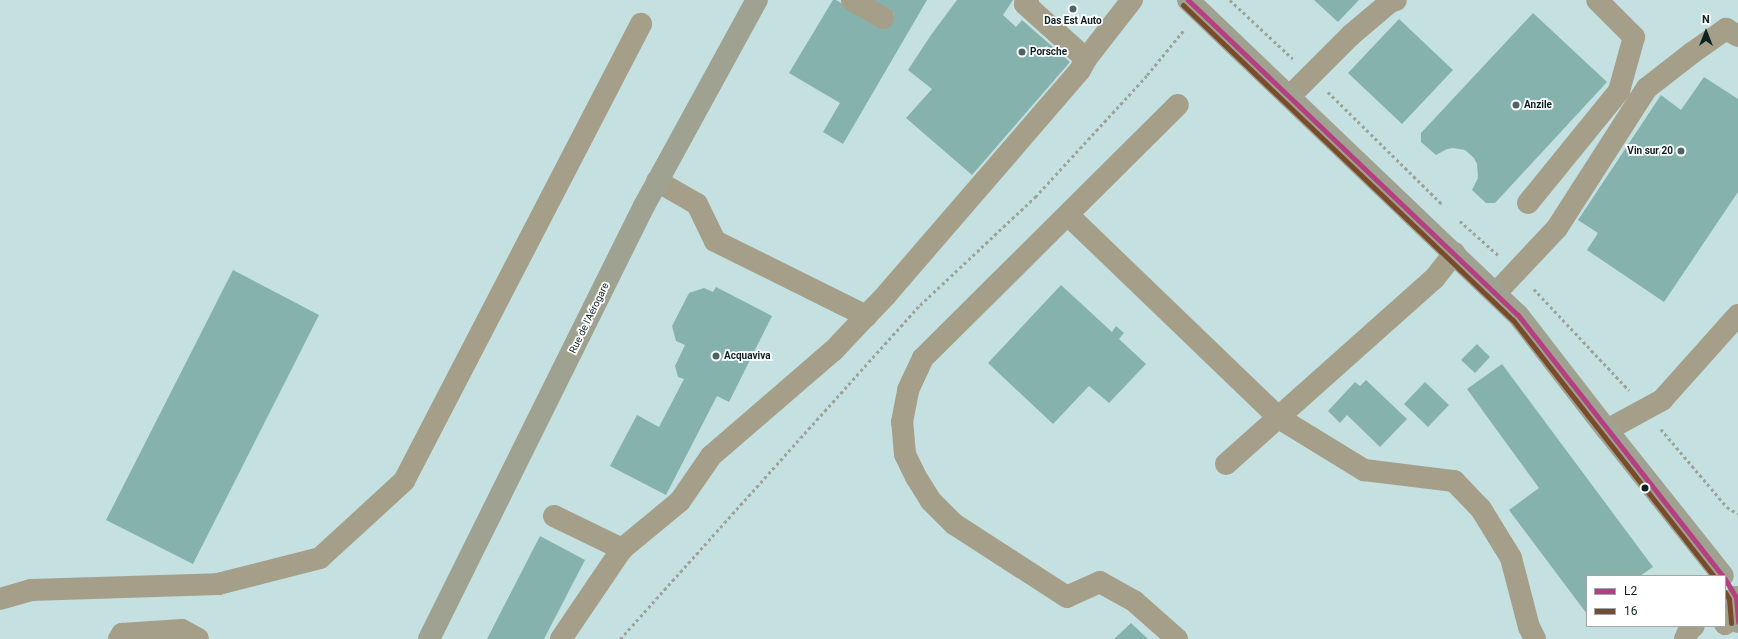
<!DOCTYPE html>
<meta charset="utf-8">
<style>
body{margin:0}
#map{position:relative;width:1738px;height:639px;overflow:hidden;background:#c4e0e1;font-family:Roboto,sans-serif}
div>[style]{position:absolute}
.building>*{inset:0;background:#86b2ae}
.path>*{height:2.5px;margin-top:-1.25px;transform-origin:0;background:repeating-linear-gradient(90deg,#9da399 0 3px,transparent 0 6px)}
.minor>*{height:22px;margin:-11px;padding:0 11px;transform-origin:11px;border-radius:11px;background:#a59f8a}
.major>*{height:22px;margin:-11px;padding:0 11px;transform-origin:11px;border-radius:11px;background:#9fa291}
.bus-1>*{height:5px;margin:-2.5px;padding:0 2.5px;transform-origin:2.5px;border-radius:2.5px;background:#b63f82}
.bus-2>*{height:5px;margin:-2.5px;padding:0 2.5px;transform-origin:2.5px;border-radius:2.5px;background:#7a4b2a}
.dots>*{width:11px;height:11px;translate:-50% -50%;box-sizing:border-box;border:2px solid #fff;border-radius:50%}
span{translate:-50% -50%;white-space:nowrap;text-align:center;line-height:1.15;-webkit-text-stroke:3.5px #fff;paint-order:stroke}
.poi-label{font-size:10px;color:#0c2122;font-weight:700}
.left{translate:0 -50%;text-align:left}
.right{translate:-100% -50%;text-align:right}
.street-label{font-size:10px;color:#0c2122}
.legend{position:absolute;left:1586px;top:575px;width:140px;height:52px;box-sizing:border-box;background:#fff;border:1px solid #9ea6a7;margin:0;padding:5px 7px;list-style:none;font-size:12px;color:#0c2122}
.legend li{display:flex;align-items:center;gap:8px;height:20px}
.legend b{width:20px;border:1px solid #9ea6a7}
.north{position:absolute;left:1686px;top:12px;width:40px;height:40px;-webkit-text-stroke:3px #fff;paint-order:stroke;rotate:0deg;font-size:11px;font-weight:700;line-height:16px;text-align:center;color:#0c2122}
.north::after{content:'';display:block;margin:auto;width:14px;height:18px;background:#0c2122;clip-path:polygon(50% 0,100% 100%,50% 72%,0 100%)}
</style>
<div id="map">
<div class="building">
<div style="clip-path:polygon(833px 0,836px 0,885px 29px,894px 14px,870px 0,927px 0,843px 144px,823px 132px,840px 103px,789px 73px)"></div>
<div style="clip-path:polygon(957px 0,1013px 0,1003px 15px,1016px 27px,1022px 20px,1070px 62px,972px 175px,906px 118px,932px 89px,908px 70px,931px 35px)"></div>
<div style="clip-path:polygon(1314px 0,1359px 0,1338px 22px)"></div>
<div style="clip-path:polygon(1533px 13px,1607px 82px,1495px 203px,1486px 203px,1472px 190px,1478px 178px,1477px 164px,1474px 158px,1465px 150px,1453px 148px,1447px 149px,1436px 155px,1421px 142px,1421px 133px)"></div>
<div style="clip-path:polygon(1399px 19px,1453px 70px,1402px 124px,1348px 73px)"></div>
<div style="clip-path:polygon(1704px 77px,1738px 99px,1738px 192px,1664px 302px,1587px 250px,1598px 233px,1578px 220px,1661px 95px,1681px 110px)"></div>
<div style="clip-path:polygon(233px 270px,319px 315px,193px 564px,106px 520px)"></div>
<div style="clip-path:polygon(1061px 285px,1112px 332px,1116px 326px,1124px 333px,1119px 339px,1146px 364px,1109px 403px,1089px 386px,1053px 424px,988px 363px)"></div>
<div style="clip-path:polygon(716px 287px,772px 316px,729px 402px,717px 396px,666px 495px,610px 466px,637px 415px,659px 427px,684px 379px,678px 377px,675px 366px,685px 345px,676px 341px,672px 326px,689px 293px,704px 288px,713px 292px)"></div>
<div style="clip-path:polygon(1477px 344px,1490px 357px,1475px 373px,1461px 360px)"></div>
<div style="clip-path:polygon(1502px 364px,1653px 567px,1640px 576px,1587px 576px,1587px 614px,1509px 510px,1539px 488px,1467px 389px)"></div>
<div style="clip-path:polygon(1366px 380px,1407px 419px,1380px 447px,1347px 415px,1340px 423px,1328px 411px,1355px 382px,1360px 386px)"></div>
<div style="clip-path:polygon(1425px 382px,1449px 405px,1428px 427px,1404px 404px)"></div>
<div style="clip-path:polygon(540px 536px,585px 560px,544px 639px,487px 639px)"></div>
<div style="clip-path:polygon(1131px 623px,1148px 639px,1114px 639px)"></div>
</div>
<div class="path">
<div style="left:1230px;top:0;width:86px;rotate:43.1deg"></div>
<div style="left:1328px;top:92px;width:160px;rotate:44.5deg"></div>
<div style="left:1460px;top:221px;width:51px;rotate:41.8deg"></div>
<div style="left:1534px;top:289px;width:139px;rotate:46.8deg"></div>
<div style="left:1661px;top:429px;width:102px;rotate:49.8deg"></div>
<div style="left:1727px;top:507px;width:13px;rotate:32deg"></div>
<div style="left:620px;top:639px;width:449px;rotate:-48.1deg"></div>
<div style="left:920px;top:305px;width:158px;rotate:-43.2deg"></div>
<div style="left:1035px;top:197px;width:166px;rotate:-47.4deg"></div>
<div style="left:1147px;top:75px;width:57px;rotate:-50.7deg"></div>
</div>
<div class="minor">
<div style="left:852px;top:0;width:36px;rotate:30deg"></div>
<div style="left:1028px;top:0;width:5px;rotate:127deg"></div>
<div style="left:1025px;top:4px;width:82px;rotate:42deg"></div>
<div style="left:1086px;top:59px;width:75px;rotate:-52.1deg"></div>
<div style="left:1290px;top:96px;width:86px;rotate:-45deg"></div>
<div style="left:1351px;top:35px;width:51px;rotate:-40.2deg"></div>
<div style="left:1390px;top:2px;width:6px;rotate:-18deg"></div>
<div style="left:657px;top:181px;width:46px;rotate:29.9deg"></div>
<div style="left:697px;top:204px;width:41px;rotate:64.1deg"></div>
<div style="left:715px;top:241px;width:169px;rotate:26.4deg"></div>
<div style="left:866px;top:316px;width:29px;rotate:-46deg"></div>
<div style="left:886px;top:295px;width:297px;rotate:-49.2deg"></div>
<div style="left:1080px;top:70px;width:13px;rotate:-61deg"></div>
<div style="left:1528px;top:203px;width:144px;rotate:-50.9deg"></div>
<div style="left:1619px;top:91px;width:56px;rotate:-74.5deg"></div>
<div style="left:1634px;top:37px;width:52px;rotate:-135deg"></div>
<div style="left:1068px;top:215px;width:293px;rotate:43.9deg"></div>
<div style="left:1279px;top:418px;width:100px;rotate:31.5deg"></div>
<div style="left:1364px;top:470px;width:91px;rotate:7deg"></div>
<div style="left:1454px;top:481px;width:39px;rotate:46deg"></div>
<div style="left:1481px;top:509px;width:57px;rotate:58.5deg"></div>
<div style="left:1511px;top:558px;width:71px;rotate:75.4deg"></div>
<div style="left:1529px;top:627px;width:13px;rotate:63deg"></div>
<div style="left:1496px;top:293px;width:89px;rotate:-46.8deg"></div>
<div style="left:1557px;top:228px;width:166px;rotate:-57.3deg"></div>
<div style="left:1647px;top:88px;width:57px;rotate:-37.9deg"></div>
<div style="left:1692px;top:53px;width:42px;rotate:-35.2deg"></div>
<div style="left:1726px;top:29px;width:14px;rotate:30deg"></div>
<div style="left:1607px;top:430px;width:63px;rotate:-28.6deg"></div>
<div style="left:1662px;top:400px;width:114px;rotate:-48.2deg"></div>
<div style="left:1226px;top:464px;width:278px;rotate:-41.7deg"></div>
<div style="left:1434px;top:279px;width:33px;rotate:-52deg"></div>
<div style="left:554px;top:516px;width:76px;rotate:25.9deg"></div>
<div style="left:0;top:599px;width:32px;rotate:-16deg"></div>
<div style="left:31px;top:590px;width:187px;rotate:-1.8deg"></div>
<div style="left:218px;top:584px;width:105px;rotate:-14.3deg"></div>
<div style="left:320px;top:558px;width:114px;rotate:-42.5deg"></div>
<div style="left:404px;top:481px;width:515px;rotate:-62.59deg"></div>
<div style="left:1725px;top:624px;width:29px;rotate:-68deg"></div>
<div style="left:119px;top:639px;width:6px;rotate:-59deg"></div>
<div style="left:122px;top:634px;width:60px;rotate:-3.8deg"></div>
<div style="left:182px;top:630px;width:18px;rotate:29deg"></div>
<div style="left:561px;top:639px;width:109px;rotate:-55.9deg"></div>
<div style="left:622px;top:549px;width:75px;rotate:-39.6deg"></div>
<div style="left:680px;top:501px;width:55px;rotate:-55.4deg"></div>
<div style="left:711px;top:456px;width:162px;rotate:-40.8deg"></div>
<div style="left:834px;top:350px;width:47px;rotate:-46.7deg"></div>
<div style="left:1177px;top:639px;width:57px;rotate:-138.5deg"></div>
<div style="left:1134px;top:601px;width:39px;rotate:-151deg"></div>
<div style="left:1100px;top:582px;width:36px;rotate:156deg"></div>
<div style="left:1067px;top:597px;width:135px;rotate:-147.1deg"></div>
<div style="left:954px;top:524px;width:33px;rotate:-135deg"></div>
<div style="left:931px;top:501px;width:28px;rotate:-122deg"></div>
<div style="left:916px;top:477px;width:25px;rotate:-116deg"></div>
<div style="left:905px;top:454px;width:32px;rotate:-95deg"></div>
<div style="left:902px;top:422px;width:33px;rotate:-79deg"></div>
<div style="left:908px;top:390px;width:35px;rotate:-65deg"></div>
<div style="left:923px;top:358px;width:359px;rotate:-44.8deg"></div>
<div style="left:1685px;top:639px;width:10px;rotate:-66deg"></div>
<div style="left:1689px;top:630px;width:6px;rotate:-39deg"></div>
</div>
<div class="major">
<div style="left:1188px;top:0;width:456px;rotate:43.7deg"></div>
<div style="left:1518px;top:315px;width:145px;rotate:52.3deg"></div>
<div style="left:1607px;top:430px;width:186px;rotate:51.5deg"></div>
<div style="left:1736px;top:597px;width:25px;rotate:85deg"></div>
<div style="left:429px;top:639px;width:483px;rotate:-63.6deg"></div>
<div style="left:644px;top:206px;width:235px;rotate:-61.3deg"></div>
</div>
<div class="bus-1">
<div style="left:1188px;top:0;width:456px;rotate:43.7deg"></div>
<div style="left:1518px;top:315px;width:332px;rotate:51.9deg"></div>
<div style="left:1725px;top:579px;width:21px;rotate:59deg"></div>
<div style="left:1736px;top:597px;width:25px;rotate:85deg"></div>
</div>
<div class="bus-2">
<div style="left:1183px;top:5px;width:456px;rotate:43.7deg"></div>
<div style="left:1513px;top:320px;width:325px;rotate:51.9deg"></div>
<div style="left:1725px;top:592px;width:8px;rotate:60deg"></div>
<div style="left:1729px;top:599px;width:24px;rotate:85deg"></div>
</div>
<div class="dots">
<div style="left:1073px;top:9px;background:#4c6465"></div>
<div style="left:1022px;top:52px;background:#4c6465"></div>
<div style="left:1516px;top:105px;background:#4c6465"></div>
<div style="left:1681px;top:151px;background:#4c6465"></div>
<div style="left:716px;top:356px;background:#4c6465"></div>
<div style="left:1645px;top:488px;background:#0c2122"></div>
</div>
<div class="poi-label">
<span style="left:1073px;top:21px">Das Est Auto</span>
<span class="left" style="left:1030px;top:52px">Porsche</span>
<span class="left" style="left:1524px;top:105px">Anzile</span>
<span class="right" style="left:1673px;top:151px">Vin sur 20</span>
<span class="left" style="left:724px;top:356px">Acquaviva</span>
</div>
<div class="street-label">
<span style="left:589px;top:318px;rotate:-64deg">Rue de l'Aérogare</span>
</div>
<ul class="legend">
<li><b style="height:5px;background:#b63f82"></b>L2</li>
<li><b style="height:5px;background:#7a4b2a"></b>16</li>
</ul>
<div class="north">N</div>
</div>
